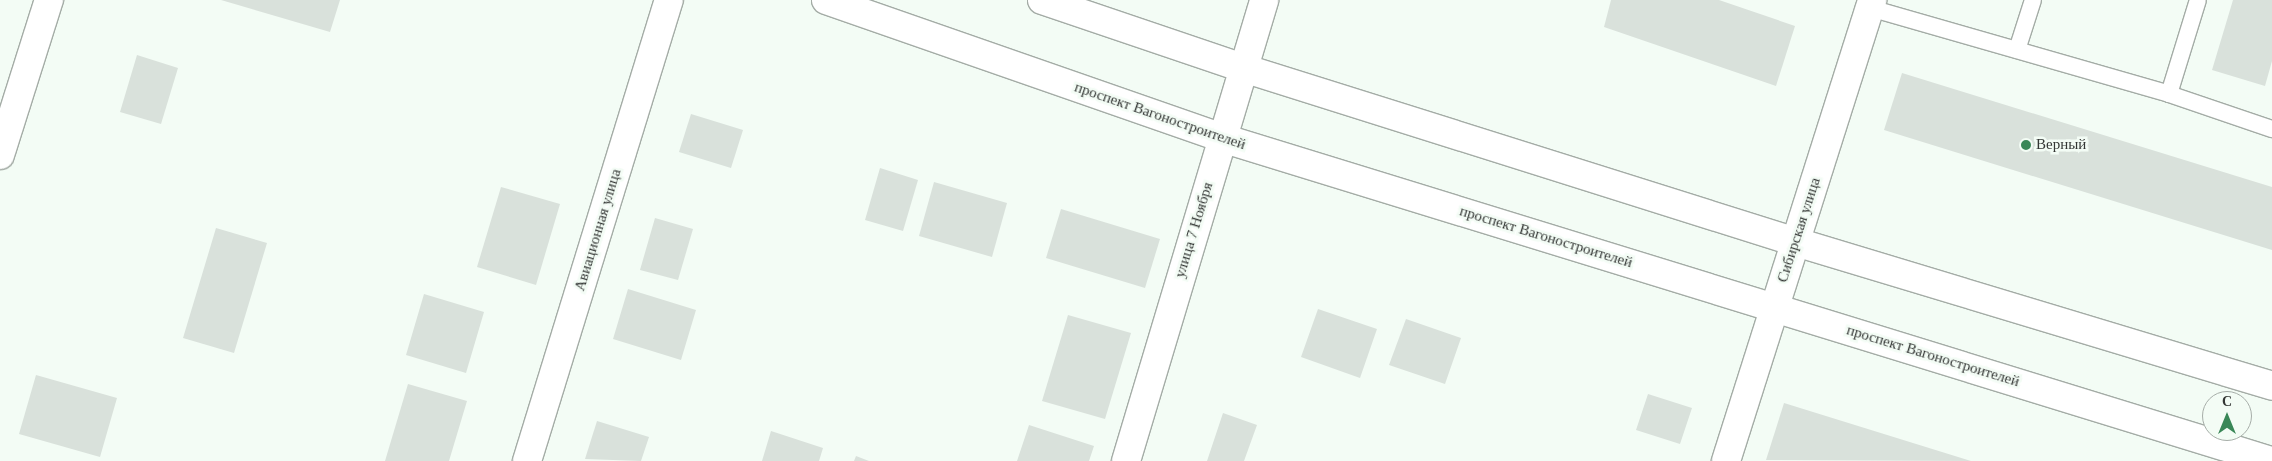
<!DOCTYPE html>
<meta charset="utf-8">
<style>
body{margin:0}
#map{position:relative;width:2272px;height:461px;overflow:hidden;background:#f3fcf5;font-family:Georgia,serif}
div>[style]{position:absolute}
.building>*{inset:0;background:#d9e1db}
.roads{filter:drop-shadow(1px 0 #a4aca6) drop-shadow(-1px 0 #a4aca6) drop-shadow(0 1px #a4aca6) drop-shadow(0 -1px #a4aca6)}
.service>*{height:16px;margin:-8px;padding:0 8px;transform-origin:8px;border-radius:8px;background:#fff}
.minor>*{height:28px;margin:-14px;padding:0 14px;transform-origin:14px;border-radius:14px;background:#fff}
.secondary>*{height:28px;margin:-14px;padding:0 14px;transform-origin:14px;border-radius:14px;background:#fff}
.dots>*{width:14px;height:14px;translate:-50% -50%;box-sizing:border-box;border:2px solid #f3fcf5;border-radius:50%}
span{translate:-50% -50%;white-space:nowrap;text-align:center;line-height:1.15;-webkit-text-stroke:5px #f3fcf5;paint-order:stroke}
.street-label{font-size:15px;color:#333634}
.poi-label{font-size:15px;color:#333634}
.left{translate:0 -50%;text-align:left}
.north{position:absolute;left:2202px;top:391px;width:50px;height:50px;box-sizing:border-box;background:#f3fcf5;border:1px solid #a6ada8;border-radius:50%;rotate:0deg;font-size:14px;font-weight:700;line-height:20px;text-align:center;color:#333634}
.north::after{content:'';display:block;margin:auto;width:18px;height:22px;background:#398757;clip-path:polygon(50% 0,100% 100%,50% 72%,0 100%)}
</style>
<div id="map">
<div class="building">
<div style="clip-path:polygon(221px 0,340px 0,330px 32px)"></div>
<div style="clip-path:polygon(1611px 0,1719px 0,1795px 26px,1776px 86px,1604px 27px)"></div>
<div style="clip-path:polygon(2233px 0,2272px 0,2272px 61px,2265px 86px,2212px 70px)"></div>
<div style="clip-path:polygon(137px 55px,178px 68px,161px 124px,120px 112px)"></div>
<div style="clip-path:polygon(1902px 73px,2272px 187px,2272px 250px,1884px 130px)"></div>
<div style="clip-path:polygon(691px 114px,743px 130px,731px 168px,679px 152px)"></div>
<div style="clip-path:polygon(880px 168px,918px 180px,903px 231px,865px 220px)"></div>
<div style="clip-path:polygon(934px 182px,1007px 203px,992px 257px,919px 236px)"></div>
<div style="clip-path:polygon(501px 187px,560px 204px,536px 285px,477px 267px)"></div>
<div style="clip-path:polygon(1061px 209px,1160px 239px,1145px 288px,1046px 258px)"></div>
<div style="clip-path:polygon(655px 218px,693px 229px,678px 280px,640px 270px)"></div>
<div style="clip-path:polygon(216px 228px,267px 243px,234px 353px,183px 338px)"></div>
<div style="clip-path:polygon(628px 289px,696px 310px,681px 360px,613px 339px)"></div>
<div style="clip-path:polygon(424px 294px,484px 312px,466px 373px,406px 355px)"></div>
<div style="clip-path:polygon(1318px 309px,1377px 329px,1360px 378px,1301px 357px)"></div>
<div style="clip-path:polygon(1068px 315px,1131px 333px,1105px 419px,1042px 401px)"></div>
<div style="clip-path:polygon(1406px 319px,1461px 338px,1445px 384px,1389px 365px)"></div>
<div style="clip-path:polygon(36px 375px,117px 398px,100px 457px,19px 434px)"></div>
<div style="clip-path:polygon(408px 384px,467px 401px,449px 461px,385px 461px)"></div>
<div style="clip-path:polygon(1648px 394px,1692px 408px,1680px 444px,1636px 430px)"></div>
<div style="clip-path:polygon(1784px 403px,1971px 461px,1766px 460px)"></div>
<div style="clip-path:polygon(1223px 413px,1257px 425px,1244px 461px,1207px 461px)"></div>
<div style="clip-path:polygon(597px 421px,649px 437px,641px 461px,585px 459px)"></div>
<div style="clip-path:polygon(1029px 425px,1094px 446px,1089px 461px,1017px 461px)"></div>
<div style="clip-path:polygon(771px 431px,823px 448px,819px 461px,762px 461px)"></div>
<div style="clip-path:polygon(856px 456px,869px 461px,854px 461px)"></div>
</div>
<div class="roads">
<div class="service">
<div style="left:1870px;top:8px;width:311px;rotate:16deg"></div>
<div style="left:2169px;top:94px;width:109px;rotate:18.8deg"></div>
<div style="left:2017px;top:50px;width:52px;rotate:-72.3deg"></div>
<div style="left:2169px;top:94px;width:98px;rotate:-72.9deg"></div>
</div>
<div class="minor">
<div style="left:0;top:155px;width:163px;rotate:-72.5deg"></div>
<div style="left:527px;top:461px;width:482px;rotate:-72.9deg"></div>
<div style="left:1126px;top:461px;width:481px;rotate:-73.3deg"></div>
<div style="left:1726px;top:461px;width:484px;rotate:-72.4deg"></div>
</div>
<div class="secondary">
<div style="left:826px;top:0;width:419px;rotate:19.2deg"></div>
<div style="left:1222px;top:138px;width:1098px;rotate:17.11deg"></div>
<div style="left:1042px;top:0;width:212px;rotate:18.7deg"></div>
<div style="left:1243px;top:68px;width:580px;rotate:17.47deg"></div>
<div style="left:1796px;top:242px;width:497px;rotate:16.8deg"></div>
</div>
</div>
<div class="dots">
<div style="left:2026px;top:145px;background:#398757"></div>
</div>
<div class="street-label">
<span style="left:1160px;top:116px;rotate:19deg">проспект Вагоностроителей</span>
<span style="left:598px;top:230px;rotate:-73deg">Авиационная улица</span>
<span style="left:1194px;top:230px;rotate:-73deg">улица 7 Ноября</span>
<span style="left:1799px;top:230px;rotate:-72deg">Сибирская улица</span>
<span style="left:1546px;top:237px;rotate:17deg">проспект Вагоностроителей</span>
<span style="left:1933px;top:356px;rotate:17deg">проспект Вагоностроителей</span>
</div>
<div class="poi-label">
<span class="left" style="left:2036px;top:145px">Верный</span>
</div>
<div class="north">С</div>
</div>
